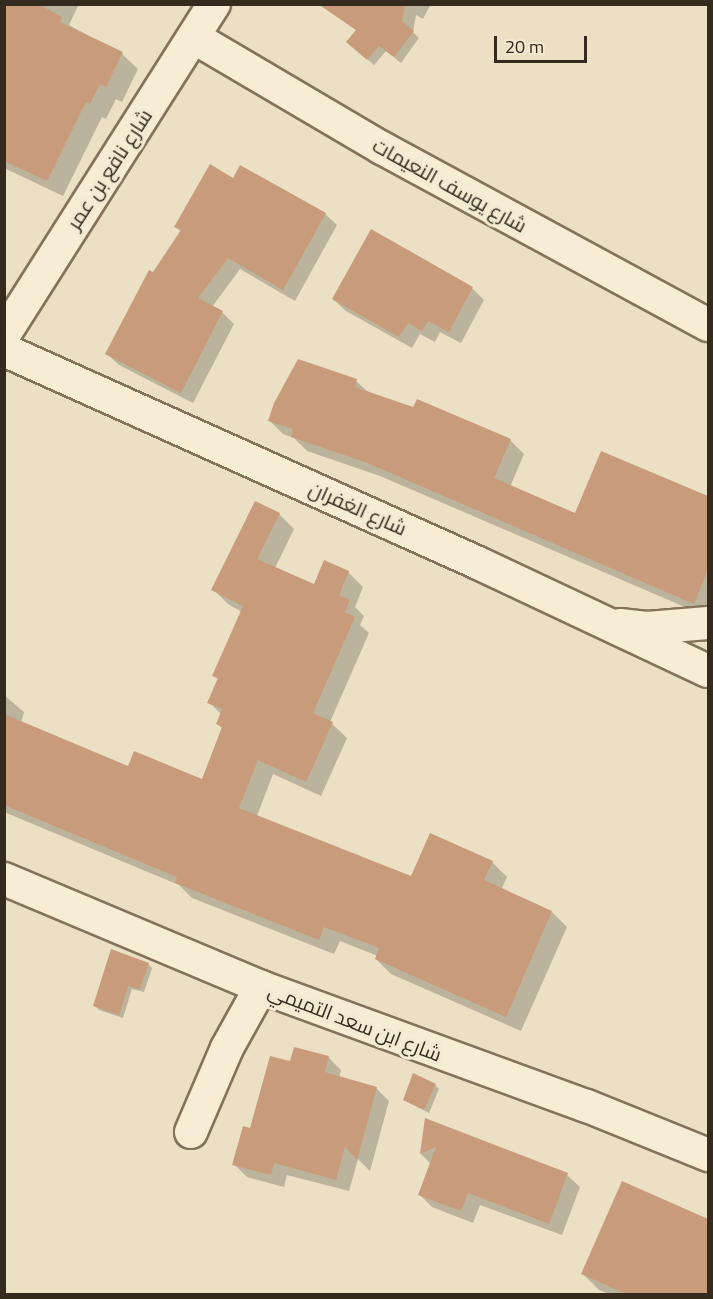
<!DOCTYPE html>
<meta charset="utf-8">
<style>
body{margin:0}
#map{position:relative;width:713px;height:1299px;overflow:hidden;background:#ebe0c3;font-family:Georgia,Cairo,serif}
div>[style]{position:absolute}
.shadow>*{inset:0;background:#0003}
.building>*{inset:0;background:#c89c7a}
.roads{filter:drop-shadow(2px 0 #84725b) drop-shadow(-2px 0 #84725b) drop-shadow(0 2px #84725b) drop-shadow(0 -2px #84725b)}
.street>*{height:32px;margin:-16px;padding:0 16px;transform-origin:16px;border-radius:16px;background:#f7edd5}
span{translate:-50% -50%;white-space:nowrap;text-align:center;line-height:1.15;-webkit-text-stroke:6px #f3ead2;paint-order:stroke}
.street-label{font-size:20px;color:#352a1e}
.frame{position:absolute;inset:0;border:6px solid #352a1e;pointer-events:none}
.scale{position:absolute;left:494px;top:36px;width:93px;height:27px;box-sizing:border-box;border:3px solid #352a1e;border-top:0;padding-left:8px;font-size:18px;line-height:21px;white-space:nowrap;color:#352a1e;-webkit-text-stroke:4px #f3ead2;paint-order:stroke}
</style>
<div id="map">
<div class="shadow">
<div style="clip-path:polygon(4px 4px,79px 4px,69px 25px,122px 54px,138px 69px,122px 102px,116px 99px,106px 119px,102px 117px,63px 196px,4px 168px)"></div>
<div style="clip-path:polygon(320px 4px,431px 4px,423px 19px,416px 15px,413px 32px,419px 38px,401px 63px,386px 51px,374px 65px,354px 48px,357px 31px)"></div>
<div style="clip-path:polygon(233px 180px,325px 214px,337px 225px,295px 301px,240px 269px,212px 307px,222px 312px,234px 324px,193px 403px,119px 365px,107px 354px,181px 232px,176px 226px)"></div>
<div style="clip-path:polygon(472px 288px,484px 300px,461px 343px,440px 332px,435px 342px,420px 334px,412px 348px,346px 311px,333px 299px)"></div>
<div style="clip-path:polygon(356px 381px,370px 394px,510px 440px,524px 454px,510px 487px,576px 515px,602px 453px,708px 498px,708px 617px,380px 476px,307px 451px,294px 438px,283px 434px,269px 420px)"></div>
<div style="clip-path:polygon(279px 514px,294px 529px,275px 568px,315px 586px,348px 572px,363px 587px,355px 607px,364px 616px,360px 625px,369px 633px,330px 722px,347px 738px,321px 796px,273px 774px,257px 816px,412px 877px,492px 862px,507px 877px,501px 890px,552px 912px,567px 927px,521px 1031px,391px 974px,376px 959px,378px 956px,340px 941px,334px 954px,192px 898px,179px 885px,4px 812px,4px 695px,24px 712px,21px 723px,129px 768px,203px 781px,223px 729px,218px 724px,222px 715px,209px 702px,219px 680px,214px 676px,242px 612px,228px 604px,213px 589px)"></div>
<div style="clip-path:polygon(148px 964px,152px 968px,144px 992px,132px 989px,123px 1018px,99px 1010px,95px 1006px)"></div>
<div style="clip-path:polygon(328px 1057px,341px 1070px,339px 1078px,376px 1088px,389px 1101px,370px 1171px,358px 1159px,349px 1191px,287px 1175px,284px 1187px,247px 1177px,234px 1164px,251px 1130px,291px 1063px)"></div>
<div style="clip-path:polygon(435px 1085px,439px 1089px,429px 1113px,404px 1100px)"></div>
<div style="clip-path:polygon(427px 1120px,567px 1175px,580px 1187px,562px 1235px,480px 1205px,473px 1223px,432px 1207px,420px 1195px,431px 1164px,421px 1154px)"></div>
<div style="clip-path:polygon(623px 1183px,708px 1220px,708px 1294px,609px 1294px,599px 1290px,583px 1274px)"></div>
</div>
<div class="building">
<div style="clip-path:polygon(4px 4px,38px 4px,62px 17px,60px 22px,123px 52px,106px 87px,100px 84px,90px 104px,86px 102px,47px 181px,4px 161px)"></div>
<div style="clip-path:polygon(318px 4px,405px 4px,402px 21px,414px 31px,394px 57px,379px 46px,367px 60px,346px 42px,356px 30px)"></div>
<div style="clip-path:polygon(210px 164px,233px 178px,240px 165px,326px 213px,283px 290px,228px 258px,198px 298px,223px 311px,181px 393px,105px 354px,149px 270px,153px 272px,181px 230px,174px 227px)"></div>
<div style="clip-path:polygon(371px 229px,473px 287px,449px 332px,428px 321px,422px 331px,408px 323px,399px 337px,332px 299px)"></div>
<div style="clip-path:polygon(298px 359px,357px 379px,355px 387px,413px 407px,417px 399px,511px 439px,494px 478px,575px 513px,601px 451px,708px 496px,708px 569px,694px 604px,365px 462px,291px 437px,293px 429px,268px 421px,274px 403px)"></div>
<div style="clip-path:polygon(255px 501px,280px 513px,257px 559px,314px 584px,324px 560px,349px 571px,339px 595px,350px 600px,345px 612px,355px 617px,313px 713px,333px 722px,306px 782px,258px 760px,239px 808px,411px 876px,430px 833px,493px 861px,484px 880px,552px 911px,506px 1017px,375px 959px,379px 948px,324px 927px,319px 940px,175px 883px,177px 877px,4px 805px,4px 714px,128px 766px,134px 751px,202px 779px,222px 727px,216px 724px,222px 709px,207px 703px,218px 678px,212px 676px,243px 606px,211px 590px)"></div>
<div style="clip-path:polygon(111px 949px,149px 963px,140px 989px,128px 986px,119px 1015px,93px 1006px)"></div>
<div style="clip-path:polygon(294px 1047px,329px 1056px,325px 1072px,377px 1087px,357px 1160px,345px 1147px,336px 1180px,274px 1163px,271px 1175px,232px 1165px,243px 1126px,250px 1128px,270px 1056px,290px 1061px)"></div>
<div style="clip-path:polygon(413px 1073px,436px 1084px,424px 1110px,403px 1100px)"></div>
<div style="clip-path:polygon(425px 1118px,568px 1173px,549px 1224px,468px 1193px,461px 1211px,418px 1195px,436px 1147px,420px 1154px)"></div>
<div style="clip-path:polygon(622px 1181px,708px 1219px,708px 1294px,626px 1294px,581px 1274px)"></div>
</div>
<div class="roads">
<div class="street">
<div style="left:195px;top:38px;width:217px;rotate:30.5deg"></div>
<div style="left:382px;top:148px;width:371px;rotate:28.5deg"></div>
<div style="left:4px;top:335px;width:392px;rotate:-57.6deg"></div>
<div style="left:4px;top:350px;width:517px;rotate:24.19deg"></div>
<div style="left:476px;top:562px;width:256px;rotate:25.2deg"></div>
<div style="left:620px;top:625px;width:27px;rotate:6deg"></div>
<div style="left:647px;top:628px;width:61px;rotate:-4.7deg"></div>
<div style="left:4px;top:879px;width:279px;rotate:22.8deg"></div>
<div style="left:261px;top:987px;width:347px;rotate:20.1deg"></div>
<div style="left:587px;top:1106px;width:131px;rotate:22deg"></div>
<div style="left:191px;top:1132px;width:91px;rotate:-66.8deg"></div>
<div style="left:227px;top:1048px;width:70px;rotate:-60.9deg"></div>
</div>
</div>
<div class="street-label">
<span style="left:109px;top:169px;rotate:-57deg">شارع نافع بن عمر</span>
<span style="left:450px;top:185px;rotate:29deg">شارع يوسف النعيمات</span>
<span style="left:358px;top:508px;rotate:24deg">شارع الغفران</span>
<span style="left:355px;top:1022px;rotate:21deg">شارع ابن سعد التميمي</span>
</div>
<div class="frame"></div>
<div class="scale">20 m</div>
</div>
